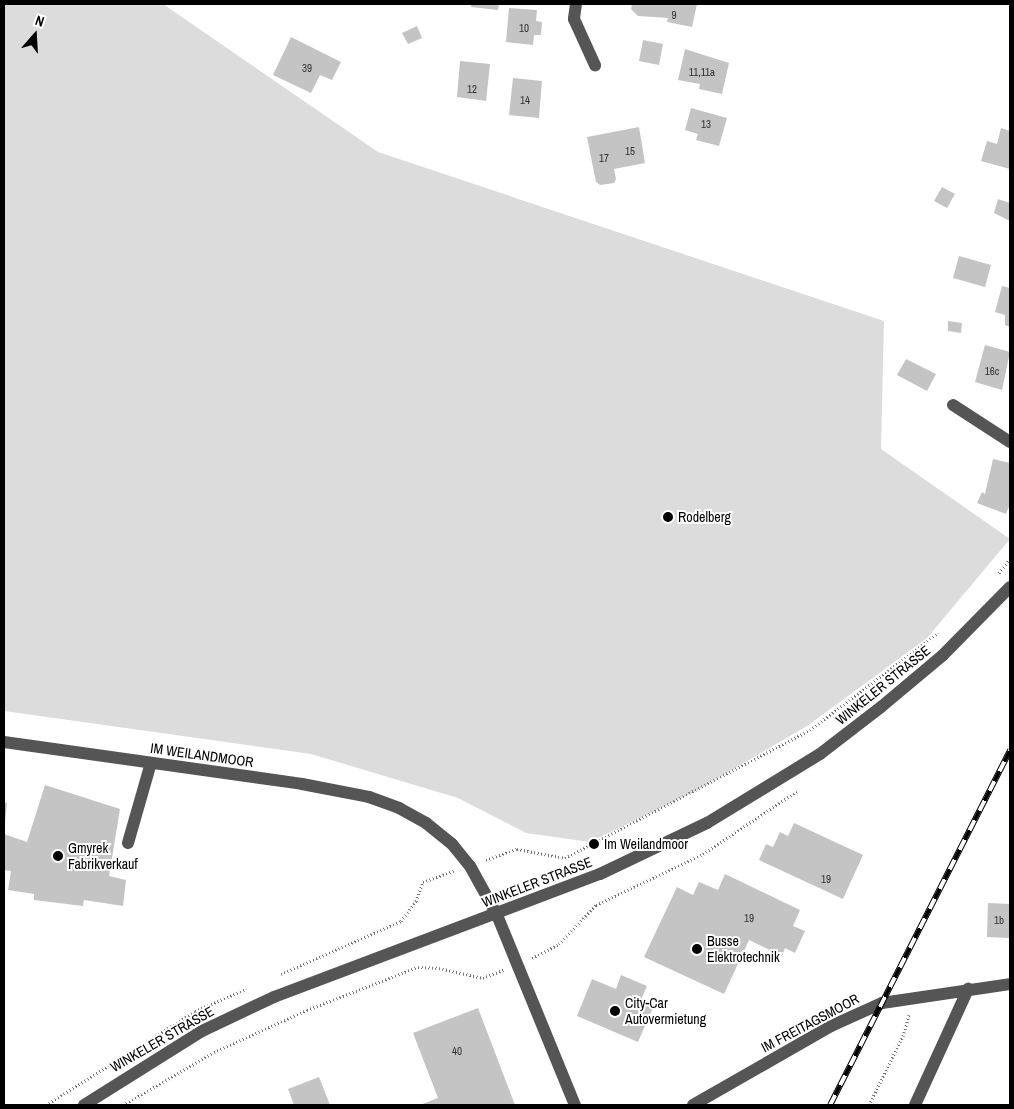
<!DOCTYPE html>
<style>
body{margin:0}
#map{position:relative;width:1014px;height:1109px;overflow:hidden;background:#fff;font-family:"Archivo Narrow",sans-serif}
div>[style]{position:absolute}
.green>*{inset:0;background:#dcdcdc}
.building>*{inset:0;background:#c4c4c4}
.path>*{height:3px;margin-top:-1.5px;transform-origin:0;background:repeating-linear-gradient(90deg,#777 0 1px,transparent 0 3.5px)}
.minor>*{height:12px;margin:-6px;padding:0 6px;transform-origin:6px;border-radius:6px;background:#555}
.rail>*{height:5.5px;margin-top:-2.75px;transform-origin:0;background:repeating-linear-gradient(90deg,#fff 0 11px,#000 0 22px);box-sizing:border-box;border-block:1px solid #000}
.dots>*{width:14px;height:14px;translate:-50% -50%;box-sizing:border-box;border:2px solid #fff;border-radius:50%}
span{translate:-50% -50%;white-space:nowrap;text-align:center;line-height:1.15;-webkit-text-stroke:4px #fff;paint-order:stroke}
.number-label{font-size:11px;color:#313131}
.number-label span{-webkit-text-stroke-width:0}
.poi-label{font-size:14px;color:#000}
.left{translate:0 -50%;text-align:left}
.street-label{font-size:14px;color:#000}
.frame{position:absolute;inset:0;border:5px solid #000;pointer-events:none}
.north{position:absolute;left:10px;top:10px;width:50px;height:50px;-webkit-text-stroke:4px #fff;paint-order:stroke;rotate:19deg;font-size:14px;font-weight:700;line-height:20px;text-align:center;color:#000}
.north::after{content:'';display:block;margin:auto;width:18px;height:22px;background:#000;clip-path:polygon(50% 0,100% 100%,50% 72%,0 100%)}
</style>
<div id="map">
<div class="green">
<div style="clip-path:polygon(4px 4px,163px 4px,378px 152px,884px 321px,881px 449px,1010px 539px,927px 638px,807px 726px,694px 792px,590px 842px,526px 833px,458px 798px,311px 754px,4px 711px)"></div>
</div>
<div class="building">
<div style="clip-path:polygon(471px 4px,499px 4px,498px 10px,471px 7px)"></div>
<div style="clip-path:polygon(632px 4px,697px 4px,692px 27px,667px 22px,668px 18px,638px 16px,631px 9px)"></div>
<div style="clip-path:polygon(509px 8px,537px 10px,536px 21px,542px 22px,541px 35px,534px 35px,533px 45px,506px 42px)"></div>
<div style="clip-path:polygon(417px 26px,422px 38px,408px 44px,402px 33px)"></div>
<div style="clip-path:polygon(291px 37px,341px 62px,332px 80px,320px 75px,311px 93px,273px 75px)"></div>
<div style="clip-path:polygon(643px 40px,663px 44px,659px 65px,639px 61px)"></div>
<div style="clip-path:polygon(685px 49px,729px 63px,722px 94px,699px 89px,700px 84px,678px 80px)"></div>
<div style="clip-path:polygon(460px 61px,490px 64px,486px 101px,457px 97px)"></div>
<div style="clip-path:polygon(513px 78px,542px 81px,539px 118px,509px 115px)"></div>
<div style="clip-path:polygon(691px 108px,727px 118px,719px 146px,696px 140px,698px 134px,685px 130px)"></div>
<div style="clip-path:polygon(639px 127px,645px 163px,614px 169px,616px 179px,614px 183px,600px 185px,596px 182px,587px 137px)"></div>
<div style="clip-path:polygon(1001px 128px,1010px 131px,1010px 169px,981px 161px,987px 141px,997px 144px)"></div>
<div style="clip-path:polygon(942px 187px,955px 194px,947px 208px,934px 201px)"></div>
<div style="clip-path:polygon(998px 199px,1010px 203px,1010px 221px,994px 213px)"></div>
<div style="clip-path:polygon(959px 256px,991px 265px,985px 287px,953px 278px)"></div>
<div style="clip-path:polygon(1002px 286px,1010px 288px,1010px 327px,1005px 325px,1005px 315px,995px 312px)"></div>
<div style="clip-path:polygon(948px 321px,962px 323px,961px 333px,948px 331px)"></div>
<div style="clip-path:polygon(985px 345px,1010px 352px,1002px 390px,975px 382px)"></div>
<div style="clip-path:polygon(906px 359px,936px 374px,927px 391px,897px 375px)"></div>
<div style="clip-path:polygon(993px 459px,1010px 463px,1010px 504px,1006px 514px,977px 503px,982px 492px,985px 494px)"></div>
<div style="clip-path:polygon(45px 785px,120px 809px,109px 876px,126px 880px,123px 906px,84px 900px,83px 906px,34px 900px,34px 894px,8px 890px,11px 871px,4px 870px,4px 834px,27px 842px)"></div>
<div style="clip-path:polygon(4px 802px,7px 803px,5px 822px,4px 822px)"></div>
<div style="clip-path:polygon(794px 823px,863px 855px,843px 899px,759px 860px,766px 844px,773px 847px,780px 832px,788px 836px)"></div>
<div style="clip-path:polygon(725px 874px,800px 910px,793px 926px,805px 931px,795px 953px,785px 948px,782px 956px,749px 940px,724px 994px,644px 957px,677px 887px,693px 895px,699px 882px,718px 890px)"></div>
<div style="clip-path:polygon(988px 903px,1010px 904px,1010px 938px,987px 937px)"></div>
<div style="clip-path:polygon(621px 975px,647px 986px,641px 1000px,654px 1005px,638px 1042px,577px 1016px,592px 979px,616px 989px)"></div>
<div style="clip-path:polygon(478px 1008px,515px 1105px,420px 1105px,438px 1098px,413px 1033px)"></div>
<div style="clip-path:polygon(319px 1077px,330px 1105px,294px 1105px,288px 1089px)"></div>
</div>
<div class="path">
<div style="left:999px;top:573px;width:18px;rotate:-52deg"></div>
<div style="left:486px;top:860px;width:33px;rotate:-20deg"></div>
<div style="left:517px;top:849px;width:49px;rotate:10.6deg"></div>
<div style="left:565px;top:858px;width:276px;rotate:-27.6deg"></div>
<div style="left:810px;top:730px;width:161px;rotate:-37.2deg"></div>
<div style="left:532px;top:958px;width:30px;rotate:-27deg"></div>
<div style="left:559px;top:944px;width:54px;rotate:-46.5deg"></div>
<div style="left:596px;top:905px;width:119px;rotate:-25.5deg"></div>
<div style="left:703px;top:854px;width:113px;rotate:-33.8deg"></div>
<div style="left:281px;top:974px;width:131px;rotate:-23.8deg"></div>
<div style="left:401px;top:921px;width:25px;rotate:-53deg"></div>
<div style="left:416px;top:901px;width:20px;rotate:-70deg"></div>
<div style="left:423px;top:882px;width:33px;rotate:-20deg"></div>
<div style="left:46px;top:1105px;width:176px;rotate:-32.2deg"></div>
<div style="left:195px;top:1011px;width:56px;rotate:-23.3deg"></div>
<div style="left:123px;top:1105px;width:105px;rotate:-30.2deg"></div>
<div style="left:214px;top:1052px;width:102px;rotate:-24.3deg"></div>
<div style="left:307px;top:1010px;width:119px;rotate:-21.2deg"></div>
<div style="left:418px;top:967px;width:21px;rotate:3deg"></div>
<div style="left:439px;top:968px;width:45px;rotate:12.8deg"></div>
<div style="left:483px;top:978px;width:22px;rotate:-22deg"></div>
<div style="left:869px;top:1105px;width:77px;rotate:-63.8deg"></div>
<div style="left:903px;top:1036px;width:22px;rotate:-74deg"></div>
</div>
<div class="minor">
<div style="left:576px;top:4px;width:15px;rotate:98deg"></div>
<div style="left:574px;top:19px;width:51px;rotate:65.5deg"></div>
<div style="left:953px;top:405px;width:68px;rotate:33deg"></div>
<div style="left:4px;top:742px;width:301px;rotate:8deg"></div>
<div style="left:302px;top:784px;width:68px;rotate:11deg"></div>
<div style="left:369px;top:797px;width:32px;rotate:20deg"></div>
<div style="left:399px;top:808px;width:31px;rotate:29deg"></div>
<div style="left:426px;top:823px;width:33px;rotate:39deg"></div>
<div style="left:452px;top:844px;width:28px;rotate:51deg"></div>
<div style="left:470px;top:866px;width:56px;rotate:61.1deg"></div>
<div style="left:497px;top:915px;width:205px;rotate:67.7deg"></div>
<div style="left:128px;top:843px;width:83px;rotate:-74deg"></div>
<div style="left:84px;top:1105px;width:139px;rotate:-32.1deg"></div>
<div style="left:202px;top:1031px;width:80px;rotate:-25.3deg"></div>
<div style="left:274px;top:997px;width:348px;rotate:-20.7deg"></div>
<div style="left:600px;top:874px;width:119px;rotate:-25.5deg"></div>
<div style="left:707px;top:823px;width:132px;rotate:-31.4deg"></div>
<div style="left:820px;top:754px;width:77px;rotate:-37.6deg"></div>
<div style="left:881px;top:707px;width:80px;rotate:-39.9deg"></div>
<div style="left:942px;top:656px;width:97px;rotate:-45.4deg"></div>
<div style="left:693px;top:1105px;width:159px;rotate:-29.8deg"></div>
<div style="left:831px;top:1026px;width:56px;rotate:-24.3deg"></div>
<div style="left:882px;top:1003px;width:129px;rotate:-8.4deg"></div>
<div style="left:915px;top:1105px;width:128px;rotate:-65.4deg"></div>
</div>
<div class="rail">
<div style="left:830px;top:1105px;width:398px;rotate:-63.1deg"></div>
</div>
<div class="dots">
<div style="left:668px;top:517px;background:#000"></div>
<div style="left:594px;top:844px;background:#000"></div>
<div style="left:58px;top:856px;background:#000"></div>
<div style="left:697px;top:949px;background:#000"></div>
<div style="left:615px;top:1011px;background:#000"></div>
</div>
<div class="number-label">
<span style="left:674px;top:15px">9</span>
<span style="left:524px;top:28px">10</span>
<span style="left:307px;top:68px">39</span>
<span style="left:702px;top:72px">11,11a</span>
<span style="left:472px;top:89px">12</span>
<span style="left:525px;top:100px">14</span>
<span style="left:706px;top:124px">13</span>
<span style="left:630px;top:151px">15</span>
<span style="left:604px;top:158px">17</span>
<span style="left:992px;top:371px">16c</span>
<span style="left:826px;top:879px">19</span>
<span style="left:749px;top:918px">19</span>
<span style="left:999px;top:920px">1b</span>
<span style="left:457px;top:1051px">40</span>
</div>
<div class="poi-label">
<span class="left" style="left:678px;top:517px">Rodelberg</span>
<span class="left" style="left:604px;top:844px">Im Weilandmoor</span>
<span class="left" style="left:68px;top:856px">Gmyrek<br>Fabrikverkauf</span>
<span class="left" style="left:707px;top:949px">Busse<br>Elektrotechnik</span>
<span class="left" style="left:625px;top:1011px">City-Car<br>Autovermietung</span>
</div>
<div class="street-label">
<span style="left:883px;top:685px;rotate:-39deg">WINKELER STRASSE</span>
<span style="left:202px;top:755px;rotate:8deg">IM WEILANDMOOR</span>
<span style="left:537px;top:882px;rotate:-21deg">WINKELER STRASSE</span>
<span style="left:810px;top:1023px;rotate:-28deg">IM FREITAGSMOOR</span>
<span style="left:162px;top:1039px;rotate:-30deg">WINKELER STRASSE</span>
</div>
<div class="frame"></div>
<div class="north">N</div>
</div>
